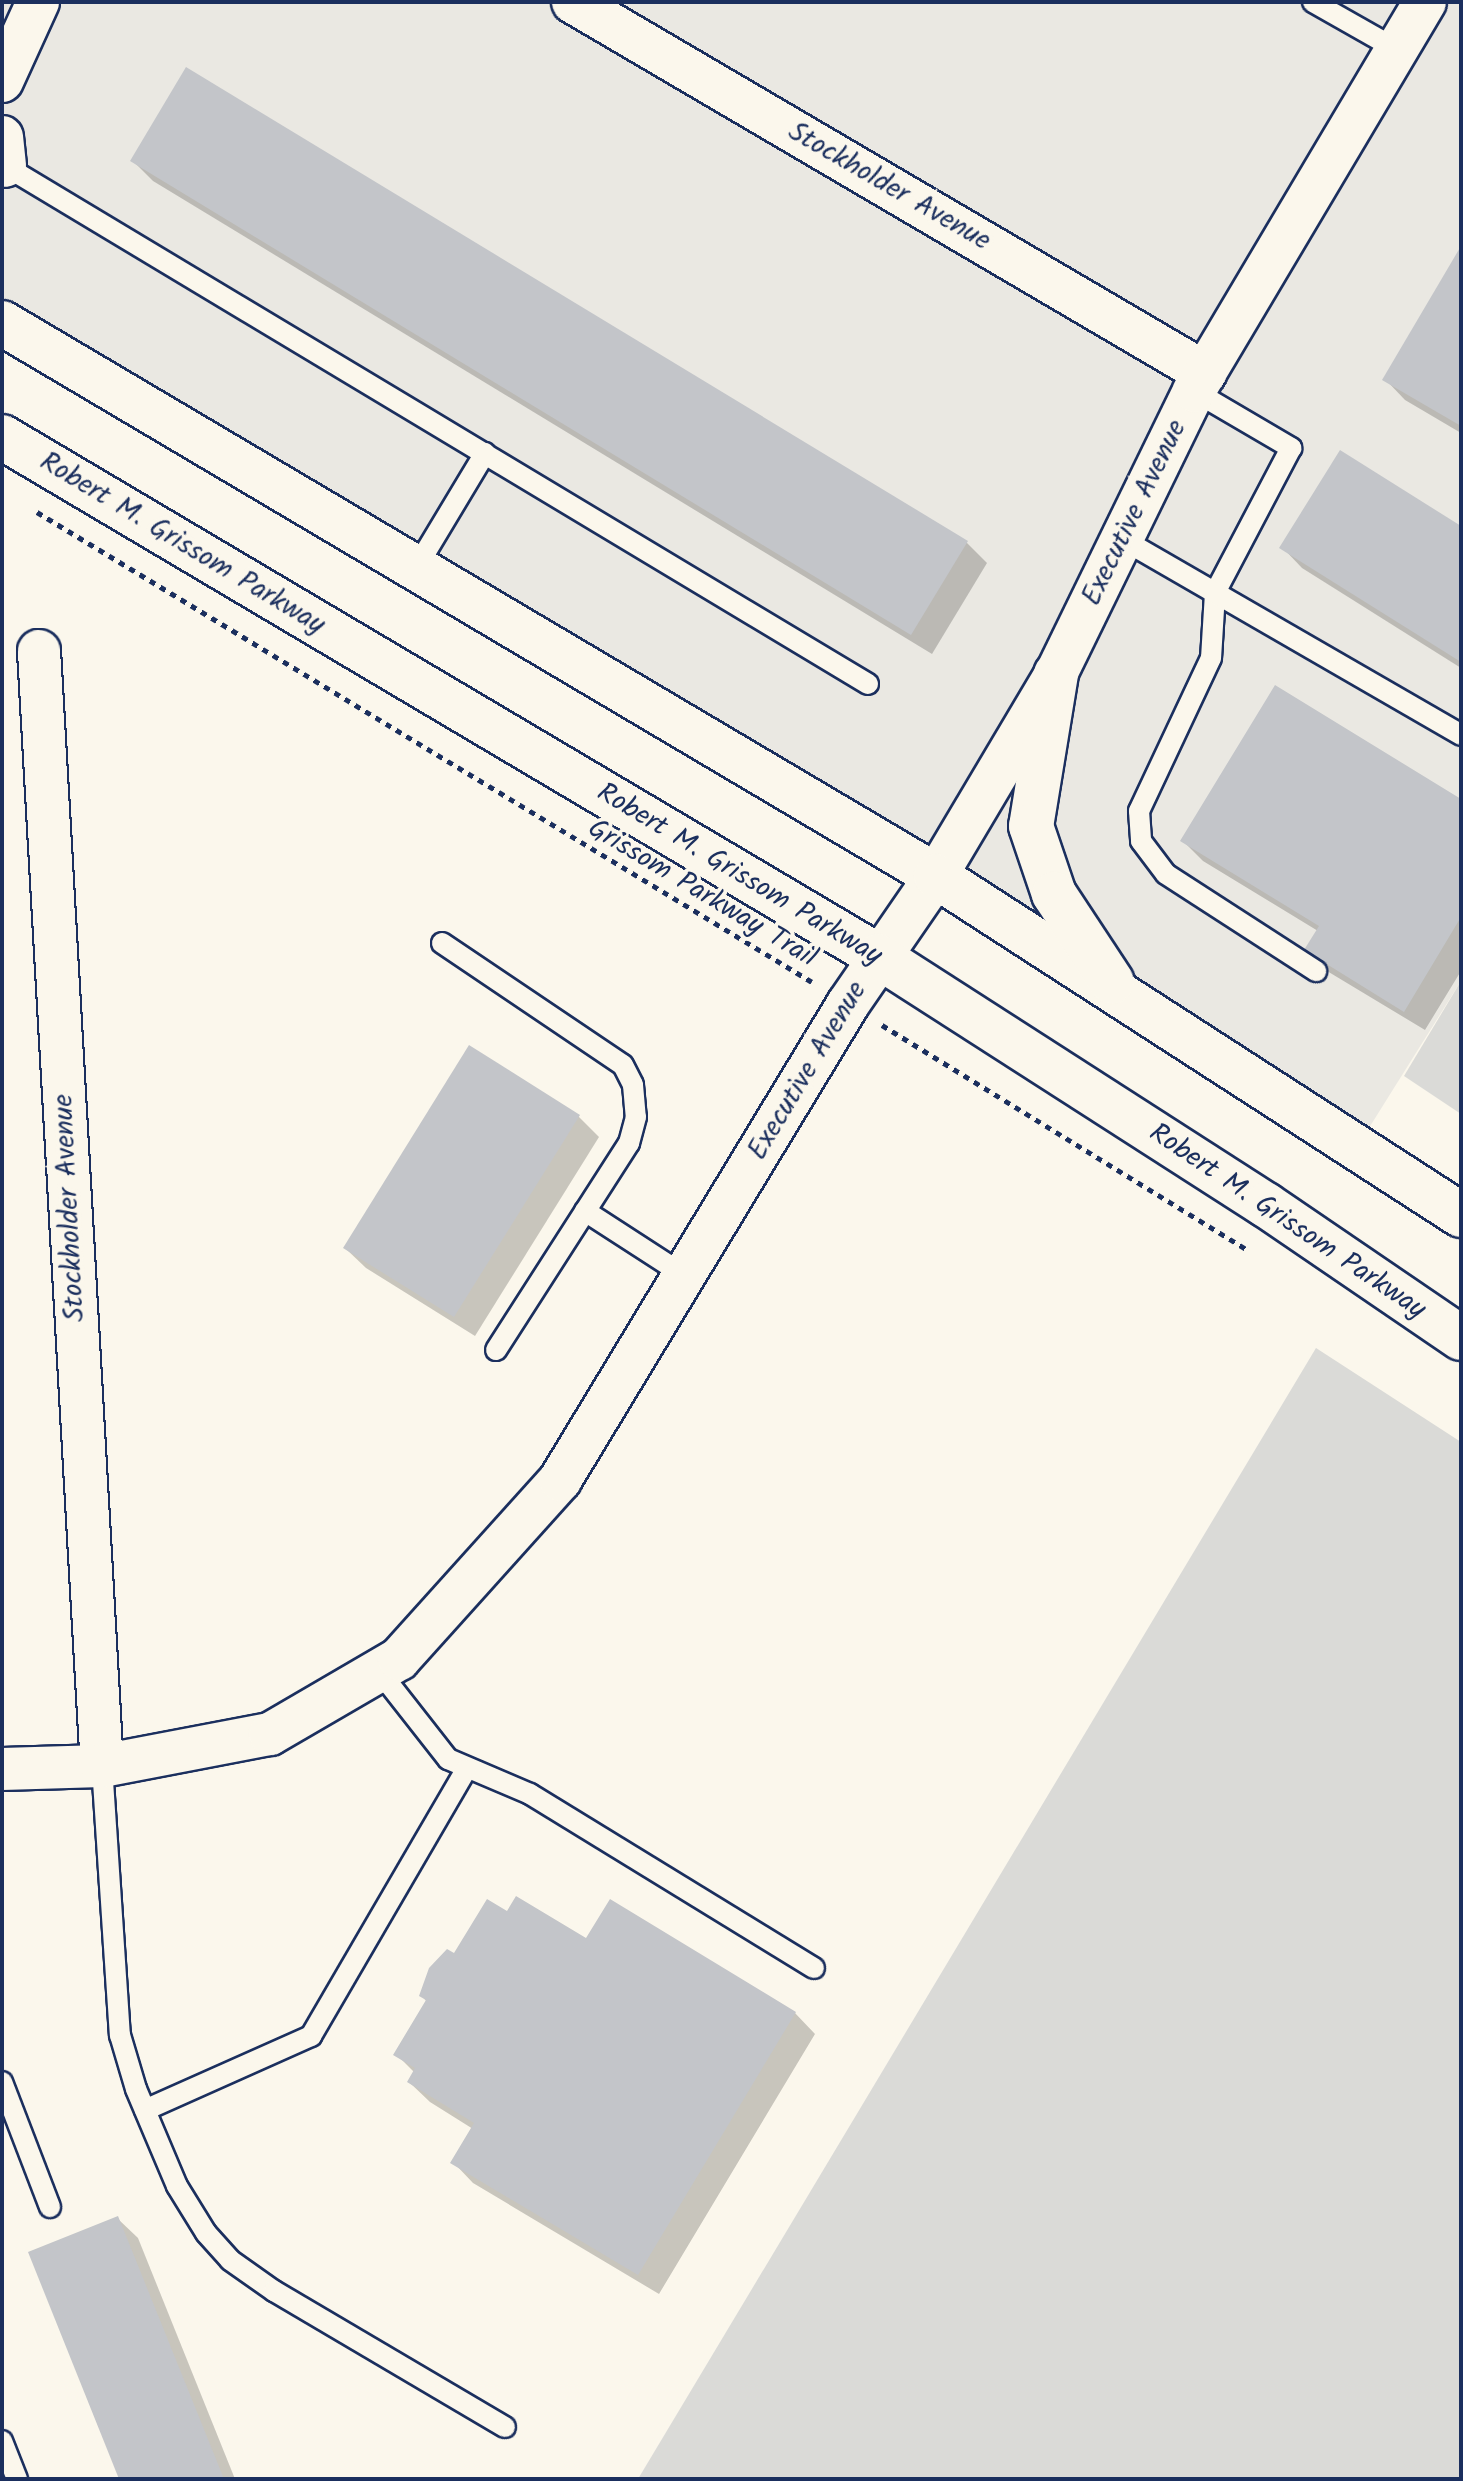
<!DOCTYPE html>
<style>
body{margin:0}
#map{position:relative;width:1463px;height:2481px;overflow:hidden;background:#fbf7ec;font-family:Kalam,sans-serif}
div>[style]{position:absolute}
.built>*{inset:0;background:#eae8e2}
.green>*{inset:0;background:#dadad7}
.shadow>*{inset:0;background:#0003}
.building>*{inset:0;background:#c3c5c9}
.path>*{height:5px;margin-top:-2.5px;transform-origin:0;background:repeating-linear-gradient(90deg,#1b2f5e 0 6px,transparent 0 12px)}
.roads{filter:drop-shadow(2px 0 #1b2f5e) drop-shadow(-2px 0 #1b2f5e) drop-shadow(0 2px #1b2f5e) drop-shadow(0 -2px #1b2f5e)}
.service>*{height:20px;margin:-10px;padding:0 10px;transform-origin:10px;border-radius:10px;background:#fbf7ec}
.minor>*{height:42px;margin:-21px;padding:0 21px;transform-origin:21px;border-radius:21px;background:#fbf7ec}
.secondary>*{height:44px;margin:-22px;padding:0 22px;transform-origin:22px;border-radius:22px;background:#fbf7ec}
span{translate:-50% -50%;white-space:nowrap;text-align:center;line-height:1.15;-webkit-text-stroke:8px #fbf7ec;paint-order:stroke}
.street-label{font-size:28px;color:#1b2f5e}
.frame{position:absolute;inset:0;border:4px solid #1b2f5e;pointer-events:none}
</style>
<div id="map">
<div class="built">
<div style="clip-path:polygon(2px 2px,1461px 2px,1461px 981px,1357px 1147px,2px 323px)"></div>
</div>
<div class="green">
<div style="clip-path:polygon(1461px 981px,1461px 1114px,1404px 1076px)"></div>
<div style="clip-path:polygon(1316px 1348px,1461px 1442px,1461px 2479px,638px 2479px)"></div>
</div>
<div class="shadow">
<div style="clip-path:polygon(187px 70px,967px 543px,987px 563px,932px 654px,153px 181px,132px 160px)"></div>
<div style="clip-path:polygon(1461px 250px,1461px 433px,1405px 400px,1385px 379px)"></div>
<div style="clip-path:polygon(1461px 528px,1461px 668px,1302px 568px,1282px 547px)"></div>
<div style="clip-path:polygon(1461px 801px,1461px 971px,1425px 1030px,1327px 971px,1307px 950px,1318px 931px,1203px 861px,1183px 841px)"></div>
<div style="clip-path:polygon(578px 1116px,599px 1137px,475px 1336px,366px 1268px,345px 1248px)"></div>
<div style="clip-path:polygon(508px 1914px,795px 2013px,815px 2034px,659px 2294px,473px 2183px,453px 2162px,473px 2129px,430px 2102px,409px 2082px,415px 2073px,396px 2054px,427px 2002px,421px 1995px,455px 1956px)"></div>
<div style="clip-path:polygon(117px 2218px,138px 2238px,235px 2479px,121px 2479px)"></div>
</div>
<div class="building">
<div style="clip-path:polygon(186px 67px,968px 541px,911px 635px,130px 161px)"></div>
<div style="clip-path:polygon(1461px 246px,1461px 426px,1382px 380px)"></div>
<div style="clip-path:polygon(1340px 450px,1461px 526px,1461px 662px,1279px 548px)"></div>
<div style="clip-path:polygon(1275px 685px,1461px 799px,1461px 917px,1404px 1012px,1304px 950px,1319px 926px,1180px 841px)"></div>
<div style="clip-path:polygon(469px 1045px,580px 1115px,454px 1317px,343px 1248px)"></div>
<div style="clip-path:polygon(516px 1896px,586px 1938px,610px 1899px,796px 2012px,638px 2275px,450px 2163px,474px 2123px,407px 2082px,415px 2068px,393px 2055px,426px 2000px,419px 1996px,429px 1968px,447px 1949px,454px 1953px,487px 1899px,507px 1911px)"></div>
<div style="clip-path:polygon(118px 2216px,224px 2479px,119px 2479px,28px 2252px)"></div>
</div>
<div class="path">
<div style="left:37px;top:512px;width:906px;rotate:31.23deg"></div>
<div style="left:882px;top:1025px;width:430px;rotate:31.6deg"></div>
</div>
<div class="roads">
<div class="service">
<div style="left:1313px;top:2px;width:95px;rotate:29.5deg"></div>
<div style="left:2px;top:164px;width:1010px;rotate:30.98deg"></div>
<div style="left:1194px;top:391px;width:113px;rotate:30.4deg"></div>
<div style="left:1291px;top:448px;width:164px;rotate:117.7deg"></div>
<div style="left:1215px;top:593px;width:65px;rotate:93.5deg"></div>
<div style="left:1211px;top:658px;width:169px;rotate:115.2deg"></div>
<div style="left:1139px;top:811px;width:30px;rotate:86deg"></div>
<div style="left:1141px;top:841px;width:41px;rotate:52.9deg"></div>
<div style="left:1166px;top:874px;width:179px;rotate:32.9deg"></div>
<div style="left:1122px;top:539px;width:392px;rotate:30deg"></div>
<div style="left:416px;top:568px;width:134px;rotate:-59deg"></div>
<div style="left:442px;top:943px;width:218px;rotate:34deg"></div>
<div style="left:623px;top:1065px;width:22px;rotate:63deg"></div>
<div style="left:633px;top:1085px;width:32px;rotate:85deg"></div>
<div style="left:636px;top:1117px;width:27px;rotate:105deg"></div>
<div style="left:629px;top:1143px;width:246px;rotate:122.7deg"></div>
<div style="left:585px;top:1211px;width:118px;rotate:32.9deg"></div>
<div style="left:379px;top:1671px;width:112px;rotate:51.9deg"></div>
<div style="left:448px;top:1759px;width:89px;rotate:23.1deg"></div>
<div style="left:530px;top:1794px;width:333px;rotate:31.5deg"></div>
<div style="left:102px;top:1766px;width:270px;rotate:86.2deg"></div>
<div style="left:120px;top:2035px;width:56px;rotate:73.5deg"></div>
<div style="left:136px;top:2089px;width:105px;rotate:67.1deg"></div>
<div style="left:177px;top:2186px;width:55px;rotate:58.3deg"></div>
<div style="left:206px;top:2233px;width:36px;rotate:48deg"></div>
<div style="left:230px;top:2260px;width:54px;rotate:35.2deg"></div>
<div style="left:274px;top:2291px;width:268px;rotate:30.5deg"></div>
<div style="left:2px;top:2082px;width:134px;rotate:69deg"></div>
<div style="left:145px;top:2110px;width:182px;rotate:-24deg"></div>
<div style="left:311px;top:2036px;width:308px;rotate:-59.8deg"></div>
<div style="left:2px;top:2441px;width:41px;rotate:68.5deg"></div>
</div>
<div class="minor">
<div style="left:573px;top:2px;width:733px;rotate:30.41deg"></div>
<div style="left:2px;top:81px;width:87px;rotate:-65.5deg"></div>
<div style="left:2px;top:137px;width:29px;rotate:84deg"></div>
<div style="left:39px;top:651px;width:1117px;rotate:86.77deg"></div>
<div style="left:2px;top:1769px;width:100px;rotate:-1.7deg"></div>
<div style="left:102px;top:1766px;width:171px;rotate:-10.8deg"></div>
<div style="left:270px;top:1734px;width:149px;rotate:-30.2deg"></div>
<div style="left:399px;top:1659px;width:241px;rotate:-48deg"></div>
<div style="left:560px;top:1480px;width:556px;rotate:-58.82deg"></div>
<div style="left:848px;top:1004px;width:155px;rotate:-55.5deg"></div>
<div style="left:936px;top:876px;width:235px;rotate:-59.3deg"></div>
<div style="left:1056px;top:674px;width:315px;rotate:-64deg"></div>
<div style="left:1194px;top:391px;width:452px;rotate:-59.3deg"></div>
</div>
<div class="secondary">
<div style="left:2px;top:323px;width:1085px;rotate:30.63deg"></div>
<div style="left:936px;top:876px;width:625px;rotate:32.85deg"></div>
<div style="left:2px;top:437px;width:1018px;rotate:30.65deg"></div>
<div style="left:878px;top:956px;width:461px;rotate:32.7deg"></div>
<div style="left:1266px;top:1205px;width:236px;rotate:34.3deg"></div>
<div style="left:1056px;top:674px;width:154px;rotate:99.3deg"></div>
<div style="left:1031px;top:826px;width:72px;rotate:71.3deg"></div>
<div style="left:1054px;top:894px;width:105px;rotate:56.6deg"></div>
</div>
</div>
<div class="street-label">
<span style="left:889px;top:187px;rotate:30deg">Stockholder Avenue</span>
<span style="left:1135px;top:513px;rotate:-64deg">Executive Avenue</span>
<span style="left:182px;top:544px;rotate:31deg">Robert M. Grissom Parkway</span>
<span style="left:739px;top:875px;rotate:31deg">Robert M. Grissom Parkway</span>
<span style="left:702px;top:894px;rotate:31deg">Grissom Parkway Trail</span>
<span style="left:808px;top:1071px;rotate:-59deg">Executive Avenue</span>
<span style="left:70px;top:1208px;rotate:-93deg">Stockholder Avenue</span>
<span style="left:1287px;top:1222px;rotate:34deg">Robert M. Grissom Parkway</span>
</div>
<div class="frame"></div>
</div>
